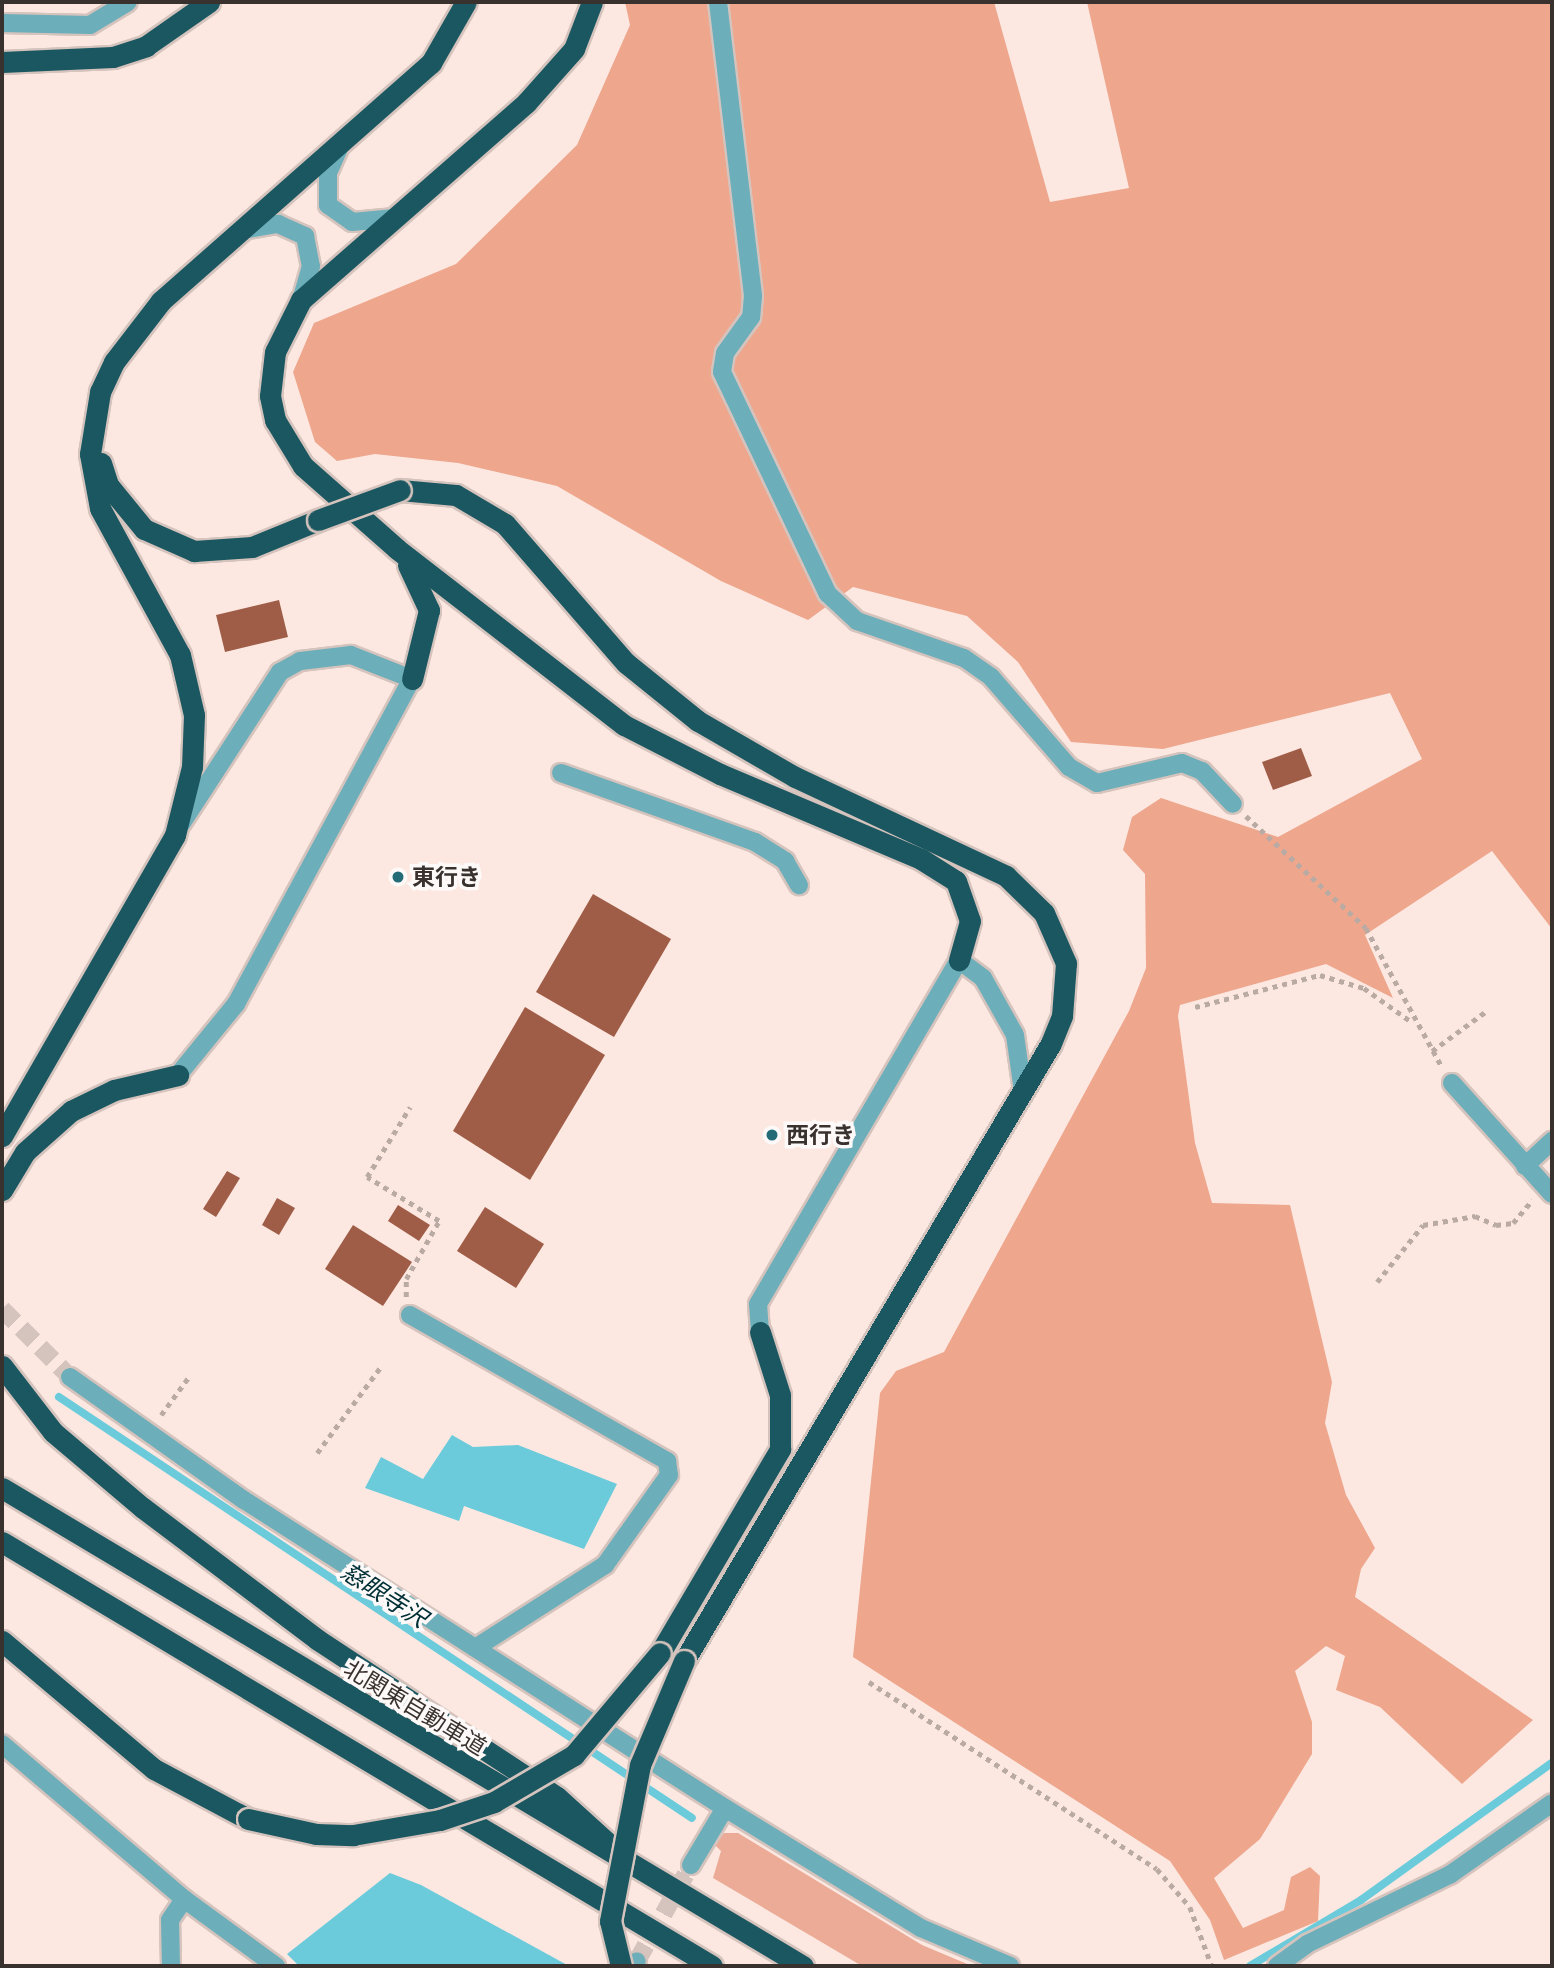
<!DOCTYPE html>
<meta charset="utf-8">
<style>
body{margin:0}
#map{position:relative;width:1554px;height:1968px;overflow:hidden;background:#fce8e1;font-family:"Space Grotesk","Noto Sans JP",sans-serif}
div>[style]{position:absolute}
.green>*{inset:0;background:#ebab96}
.forest>*{inset:0;background:#eea68d}
.water>*{inset:0;background:#6bcbdb}
.stream>*{height:8px;margin:-4px;padding:0 4px;transform-origin:4px;border-radius:4px;background:#6bcbdb}
.building>*{inset:0;background:#9f5d47}
.minor-tunnel>*{height:18px;margin-top:-9px;transform-origin:0;background:repeating-linear-gradient(90deg,#d5c3bd 0 18px,transparent 0 27px)}
.path>*{height:4.5px;margin-top:-2.25px;transform-origin:0;background:repeating-linear-gradient(90deg,#baaaa4 0 5px,transparent 0 10px)}
.roads{filter:drop-shadow(2px 0 #d5c3bd) drop-shadow(-2px 0 #d5c3bd) drop-shadow(0 2px #d5c3bd) drop-shadow(0 -2px #d5c3bd)}
.minor>*{height:18px;margin:-9px;padding:0 9px;transform-origin:9px;border-radius:9px;background:#6caeb9}
.highway>*{height:21px;margin:-10.5px;padding:0 10.5px;transform-origin:10.5px;border-radius:10.5px;background:#1b5760}
.bridges{filter:drop-shadow(2px 0 #d5c3bd) drop-shadow(-2px 0 #d5c3bd) drop-shadow(0 2px #d5c3bd) drop-shadow(0 -2px #d5c3bd)}
.highway-bridge>*{height:21px;margin:-10.5px;padding:0 10.5px;transform-origin:10.5px;border-radius:10.5px;background:#1b5760}
.dots>*{width:19px;height:19px;translate:-50% -50%;box-sizing:border-box;border:4px solid #fdf9f8;border-radius:50%}
span{translate:-50% -50%;white-space:nowrap;text-align:center;line-height:1.15;-webkit-text-stroke:7px #fdf9f8;paint-order:stroke}
.poi-label{font-size:23px;color:#39312e;font-weight:700}
.left{translate:0 -50%;text-align:left}
.street-label{font-size:23px;color:#39312e}
.water-label{font-size:24px;color:#003036;font-style:italic}
.frame{position:absolute;inset:0;border:4px solid #39312e;pointer-events:none}
</style>
<div id="map">
<div class="green">
<div style="clip-path:polygon(724px 1833px,738px 1833px,922px 1945px,972px 1966px,862px 1966px,713px 1878px,721px 1851px,715px 1845px)"></div>
</div>
<div class="forest">
<div style="clip-path:polygon(625px 2px,994px 2px,1050px 202px,1129px 188px,1087px 2px,1552px 2px,1552px 929px,1492px 851px,1365px 935px,1393px 998px,1326px 964px,1180px 1005px,1178px 1016px,1195px 1143px,1212px 1203px,1290px 1205px,1332px 1382px,1325px 1423px,1346px 1495px,1375px 1548px,1361px 1569px,1355px 1597px,1533px 1720px,1462px 1784px,1380px 1707px,1336px 1690px,1345px 1656px,1326px 1646px,1295px 1671px,1312px 1722px,1312px 1754px,1260px 1839px,1214px 1878px,1243px 1928px,1284px 1910px,1291px 1877px,1310px 1867px,1320px 1876px,1318px 1921px,1224px 1960px,1210px 1920px,1170px 1861px,853px 1657px,880px 1393px,896px 1371px,944px 1352px,1129px 1011px,1146px 968px,1145px 874px,1123px 850px,1132px 817px,1161px 798px,1278px 837px,1422px 759px,1390px 693px,1163px 749px,1071px 742px,1018px 662px,967px 616px,853px 587px,808px 620px,721px 581px,557px 486px,458px 463px,375px 454px,337px 461px,315px 442px,293px 372px,314px 323px,456px 264px,577px 145px,630px 25px)"></div>
</div>
<div class="water">
<div style="clip-path:polygon(452px 1435px,473px 1447px,518px 1445px,617px 1484px,584px 1549px,464px 1506px,459px 1521px,365px 1488px,381px 1457px,423px 1479px)"></div>
<div style="clip-path:polygon(390px 1873px,421px 1885px,569px 1966px,299px 1966px,287px 1954px)"></div>
</div>
<div class="stream">
<div style="left:59px;top:1397px;width:760px;rotate:33.63deg"></div>
<div style="left:1250px;top:1966px;width:129px;rotate:-30.7deg"></div>
<div style="left:1361px;top:1900px;width:235px;rotate:-35.7deg"></div>
</div>
<div class="building">
<div style="clip-path:polygon(279px 600px,288px 637px,225px 652px,216px 615px)"></div>
<div style="clip-path:polygon(1301px 748px,1312px 776px,1273px 790px,1262px 762px)"></div>
<div style="clip-path:polygon(593px 894px,671px 939px,614px 1037px,536px 992px)"></div>
<div style="clip-path:polygon(525px 1007px,605px 1055px,530px 1180px,453px 1131px)"></div>
<div style="clip-path:polygon(227px 1171px,240px 1178px,216px 1217px,203px 1209px)"></div>
<div style="clip-path:polygon(277px 1198px,295px 1208px,279px 1235px,262px 1225px)"></div>
<div style="clip-path:polygon(398px 1205px,430px 1225px,419px 1241px,388px 1221px)"></div>
<div style="clip-path:polygon(485px 1207px,544px 1244px,516px 1288px,457px 1251px)"></div>
<div style="clip-path:polygon(353px 1225px,412px 1262px,383px 1306px,325px 1269px)"></div>
</div>
<div class="minor-tunnel">
<div style="left:2px;top:1309px;width:96px;rotate:45deg"></div>
<div style="left:637px;top:1961px;width:110px;rotate:-60.6deg"></div>
</div>
<div class="path">
<div style="left:1246px;top:816px;width:164px;rotate:43deg"></div>
<div style="left:1366px;top:928px;width:158px;rotate:61.3deg"></div>
<div style="left:1195px;top:1007px;width:129px;rotate:-14.4deg"></div>
<div style="left:1320px;top:975px;width:46px;rotate:16.5deg"></div>
<div style="left:1364px;top:988px;width:60px;rotate:35.5deg"></div>
<div style="left:1432px;top:1051px;width:66px;rotate:-36.3deg"></div>
<div style="left:1377px;top:1282px;width:73px;rotate:-51.1deg"></div>
<div style="left:1423px;top:1225px;width:53px;rotate:-9.8deg"></div>
<div style="left:1475px;top:1216px;width:23px;rotate:23deg"></div>
<div style="left:1496px;top:1225px;width:17px;rotate:-7deg"></div>
<div style="left:1513px;top:1223px;width:30px;rotate:-50deg"></div>
<div style="left:406px;top:1297px;width:18px;rotate:-90deg"></div>
<div style="left:406px;top:1279px;width:67px;rotate:-60.4deg"></div>
<div style="left:439px;top:1221px;width:84px;rotate:-148.6deg"></div>
<div style="left:367px;top:1177px;width:82px;rotate:-58.4deg"></div>
<div style="left:161px;top:1415px;width:46px;rotate:-53.9deg"></div>
<div style="left:317px;top:1453px;width:109px;rotate:-53.5deg"></div>
<div style="left:869px;top:1682px;width:343px;rotate:33deg"></div>
<div style="left:1157px;top:1869px;width:50px;rotate:49deg"></div>
<div style="left:1190px;top:1907px;width:63px;rotate:69.6deg"></div>
</div>
<div class="roads">
<div class="minor">
<div style="left:718px;top:2px;width:296px;rotate:83.2deg"></div>
<div style="left:753px;top:296px;width:21px;rotate:95deg"></div>
<div style="left:751px;top:317px;width:44px;rotate:125.8deg"></div>
<div style="left:725px;top:353px;width:19px;rotate:99deg"></div>
<div style="left:722px;top:372px;width:246px;rotate:64.5deg"></div>
<div style="left:828px;top:594px;width:40px;rotate:43deg"></div>
<div style="left:857px;top:621px;width:113px;rotate:19.1deg"></div>
<div style="left:964px;top:658px;width:33px;rotate:35deg"></div>
<div style="left:991px;top:677px;width:119px;rotate:49.1deg"></div>
<div style="left:1069px;top:767px;width:32px;rotate:30deg"></div>
<div style="left:1097px;top:783px;width:87px;rotate:-13.2deg"></div>
<div style="left:1182px;top:763px;width:22px;rotate:22deg"></div>
<div style="left:1202px;top:771px;width:45px;rotate:46.8deg"></div>
<div style="left:2px;top:23px;width:88px;rotate:1.3deg"></div>
<div style="left:90px;top:25px;width:44px;rotate:-31.2deg"></div>
<div style="left:340px;top:146px;width:30px;rotate:114deg"></div>
<div style="left:328px;top:173px;width:32px;rotate:90deg"></div>
<div style="left:328px;top:205px;width:29px;rotate:35deg"></div>
<div style="left:352px;top:222px;width:43px;rotate:-5.3deg"></div>
<div style="left:243px;top:230px;width:36px;rotate:-10deg"></div>
<div style="left:278px;top:224px;width:30px;rotate:24deg"></div>
<div style="left:305px;top:236px;width:31px;rotate:79deg"></div>
<div style="left:311px;top:266px;width:35px;rotate:106deg"></div>
<div style="left:561px;top:773px;width:206px;rotate:19.6deg"></div>
<div style="left:755px;top:842px;width:36px;rotate:32deg"></div>
<div style="left:785px;top:861px;width:28px;rotate:60deg"></div>
<div style="left:178px;top:1075px;width:92px;rotate:-50.8deg"></div>
<div style="left:236px;top:1004px;width:370px;rotate:-61.6deg"></div>
<div style="left:412px;top:679px;width:66px;rotate:-158.5deg"></div>
<div style="left:351px;top:655px;width:51px;rotate:173.3deg"></div>
<div style="left:300px;top:661px;width:23px;rotate:151deg"></div>
<div style="left:280px;top:672px;width:180px;rotate:123deg"></div>
<div style="left:1452px;top:1083px;width:149px;rotate:48deg"></div>
<div style="left:1525px;top:1166px;width:37px;rotate:-43deg"></div>
<div style="left:410px;top:1315px;width:296px;rotate:29.6deg"></div>
<div style="left:667px;top:1461px;width:14px;rotate:82deg"></div>
<div style="left:669px;top:1475px;width:110px;rotate:125.4deg"></div>
<div style="left:605px;top:1565px;width:154px;rotate:147.4deg"></div>
<div style="left:760px;top:1332px;width:28px;rotate:-94deg"></div>
<div style="left:758px;top:1304px;width:398px;rotate:-59.7deg"></div>
<div style="left:959px;top:960px;width:30px;rotate:37deg"></div>
<div style="left:983px;top:978px;width:65px;rotate:60.7deg"></div>
<div style="left:1015px;top:1035px;width:57px;rotate:81.9deg"></div>
<div style="left:70px;top:1377px;width:213px;rotate:35.3deg"></div>
<div style="left:244px;top:1500px;width:571px;rotate:32.63deg"></div>
<div style="left:725px;top:1808px;width:230px;rotate:31.5deg"></div>
<div style="left:921px;top:1928px;width:97px;rotate:23.1deg"></div>
<div style="left:2px;top:1744px;width:239px;rotate:40.4deg"></div>
<div style="left:184px;top:1899px;width:114px;rotate:36.1deg"></div>
<div style="left:691px;top:1865px;width:66px;rotate:-59.2deg"></div>
<div style="left:171px;top:1966px;width:46px;rotate:-91.2deg"></div>
<div style="left:170px;top:1920px;width:25px;rotate:-56deg"></div>
<div style="left:633px;top:1966px;width:6px;rotate:-51deg"></div>
<div style="left:1277px;top:1966px;width:37px;rotate:-36deg"></div>
<div style="left:1307px;top:1944px;width:160px;rotate:-25.9deg"></div>
<div style="left:1451px;top:1874px;width:123px;rotate:-35.1deg"></div>
</div>
<div class="highway">
<div style="left:592px;top:2px;width:50px;rotate:111deg"></div>
<div style="left:574px;top:49px;width:72px;rotate:131.6deg"></div>
<div style="left:526px;top:103px;width:299px;rotate:138.8deg"></div>
<div style="left:301px;top:300px;width:58px;rotate:116.6deg"></div>
<div style="left:275px;top:352px;width:44px;rotate:96.5deg"></div>
<div style="left:270px;top:396px;width:25px;rotate:78deg"></div>
<div style="left:275px;top:420px;width:54px;rotate:58.7deg"></div>
<div style="left:303px;top:466px;width:125px;rotate:41.4deg"></div>
<div style="left:397px;top:549px;width:287px;rotate:37.8deg"></div>
<div style="left:624px;top:725px;width:108px;rotate:27deg"></div>
<div style="left:720px;top:774px;width:218px;rotate:22.9deg"></div>
<div style="left:921px;top:859px;width:41px;rotate:32.2deg"></div>
<div style="left:956px;top:881px;width:42px;rotate:70.7deg"></div>
<div style="left:970px;top:921px;width:41px;rotate:105.8deg"></div>
<div style="left:2px;top:62px;width:111px;rotate:-2.6deg"></div>
<div style="left:113px;top:57px;width:35px;rotate:-18deg"></div>
<div style="left:146px;top:46px;width:77px;rotate:-34.9deg"></div>
<div style="left:101px;top:463px;width:23px;rotate:72deg"></div>
<div style="left:108px;top:485px;width:57px;rotate:50.7deg"></div>
<div style="left:144px;top:529px;width:55px;rotate:23.7deg"></div>
<div style="left:194px;top:551px;width:58px;rotate:-3.9deg"></div>
<div style="left:252px;top:547px;width:71px;rotate:-22.2deg"></div>
<div style="left:400px;top:490px;width:56px;rotate:5.1deg"></div>
<div style="left:456px;top:495px;width:57px;rotate:30.6deg"></div>
<div style="left:505px;top:524px;width:184px;rotate:49deg"></div>
<div style="left:626px;top:663px;width:92px;rotate:38.9deg"></div>
<div style="left:698px;top:721px;width:112px;rotate:30deg"></div>
<div style="left:795px;top:777px;width:233px;rotate:25.1deg"></div>
<div style="left:1006px;top:876px;width:53px;rotate:44.2deg"></div>
<div style="left:1044px;top:913px;width:55px;rotate:66.3deg"></div>
<div style="left:1066px;top:963px;width:53px;rotate:94.3deg"></div>
<div style="left:1062px;top:1016px;width:31px;rotate:112deg"></div>
<div style="left:1050px;top:1045px;width:717px;rotate:120.72deg"></div>
<div style="left:408px;top:565px;width:50px;rotate:65deg"></div>
<div style="left:429px;top:610px;width:71px;rotate:103.8deg"></div>
<div style="left:2px;top:1136px;width:347px;rotate:-60.1deg"></div>
<div style="left:175px;top:835px;width:70px;rotate:-76deg"></div>
<div style="left:192px;top:767px;width:52px;rotate:-87.8deg"></div>
<div style="left:194px;top:715px;width:62px;rotate:-103.1deg"></div>
<div style="left:180px;top:655px;width:167px;rotate:-118.6deg"></div>
<div style="left:100px;top:508px;width:55px;rotate:-100.5deg"></div>
<div style="left:90px;top:454px;width:63px;rotate:-80.8deg"></div>
<div style="left:100px;top:392px;width:33px;rotate:-65deg"></div>
<div style="left:114px;top:362px;width:77px;rotate:-52.4deg"></div>
<div style="left:161px;top:301px;width:360px;rotate:-41.4deg"></div>
<div style="left:431px;top:63px;width:70px;rotate:-60.2deg"></div>
<div style="left:2px;top:1190px;width:44px;rotate:-58.8deg"></div>
<div style="left:25px;top:1152px;width:62px;rotate:-41.7deg"></div>
<div style="left:71px;top:1111px;width:48px;rotate:-26deg"></div>
<div style="left:114px;top:1090px;width:66px;rotate:-13.2deg"></div>
<div style="left:2px;top:1366px;width:83px;rotate:52.3deg"></div>
<div style="left:53px;top:1432px;width:118px;rotate:40.2deg"></div>
<div style="left:143px;top:1508px;width:219px;rotate:37deg"></div>
<div style="left:318px;top:1640px;width:286px;rotate:33.3deg"></div>
<div style="left:557px;top:1797px;width:73px;rotate:42.2deg"></div>
<div style="left:2px;top:1488px;width:933px;rotate:30.83deg"></div>
<div style="left:2px;top:1542px;width:827px;rotate:30.84deg"></div>
<div style="left:2px;top:1641px;width:199px;rotate:40.1deg"></div>
<div style="left:154px;top:1769px;width:106px;rotate:28deg"></div>
<div style="left:660px;top:1653px;width:237px;rotate:-59.5deg"></div>
<div style="left:780px;top:1449px;width:54px;rotate:-90deg"></div>
<div style="left:780px;top:1395px;width:66px;rotate:-107.6deg"></div>
</div>
</div>
<div class="bridges">
<div class="highway-bridge">
<div style="left:318px;top:520px;width:87px;rotate:-20.1deg"></div>
<div style="left:248px;top:1819px;width:70px;rotate:12.4deg"></div>
<div style="left:316px;top:1834px;width:37px;rotate:2deg"></div>
<div style="left:353px;top:1835px;width:88px;rotate:-9.8deg"></div>
<div style="left:440px;top:1820px;width:57px;rotate:-18.4deg"></div>
<div style="left:494px;top:1802px;width:93px;rotate:-30.4deg"></div>
<div style="left:574px;top:1755px;width:133px;rotate:-49.9deg"></div>
<div style="left:621px;top:1966px;width:46px;rotate:-103.7deg"></div>
<div style="left:610px;top:1921px;width:159px;rotate:-79.1deg"></div>
<div style="left:640px;top:1765px;width:113px;rotate:-67.1deg"></div>
</div>
</div>
<div class="dots">
<div style="left:398px;top:877px;background:#236c77"></div>
<div style="left:772px;top:1135px;background:#236c77"></div>
</div>
<div class="poi-label">
<span class="left" style="left:412px;top:877px">東行き</span>
<span class="left" style="left:786px;top:1135px">西行き</span>
</div>
<div class="street-label">
<span style="left:415px;top:1708px;rotate:31deg">北関東自動車道</span>
</div>
<div class="water-label">
<span style="left:384px;top:1595px;rotate:33deg">慈眼寺沢</span>
</div>
<div class="frame"></div>
</div>
